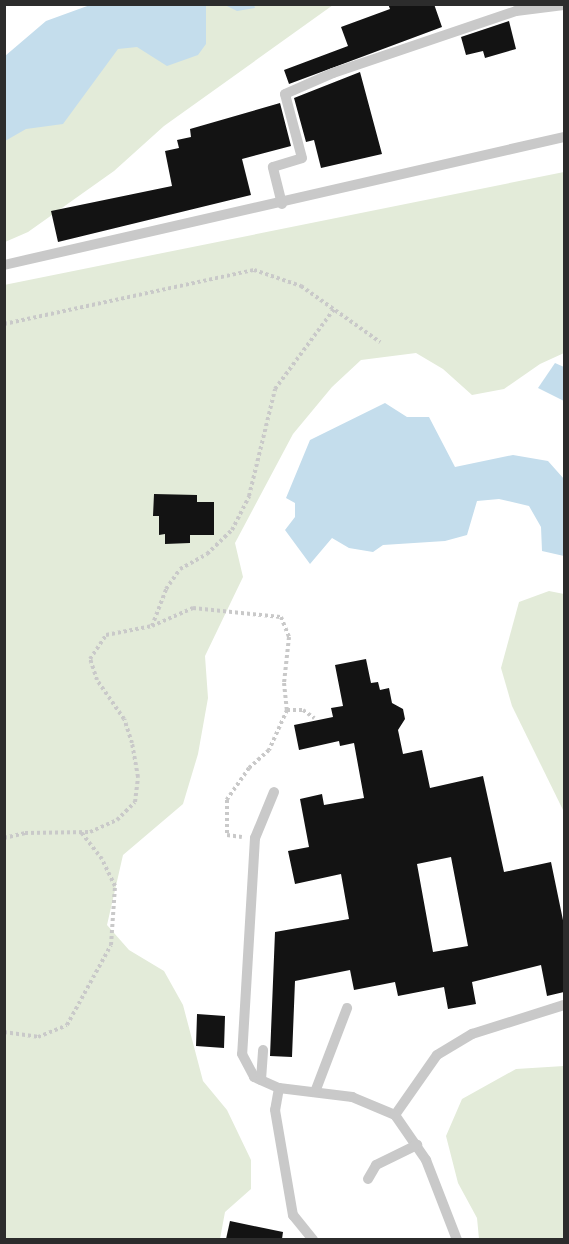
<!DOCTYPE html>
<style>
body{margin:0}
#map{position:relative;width:569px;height:1244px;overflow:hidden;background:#fff;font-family:"Varela Round",sans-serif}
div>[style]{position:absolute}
.green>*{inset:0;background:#e3ebd9}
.water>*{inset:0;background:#c4ddec}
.building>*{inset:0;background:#131313}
.path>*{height:4px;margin-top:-2px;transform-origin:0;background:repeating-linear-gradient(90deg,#c9c9c9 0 3px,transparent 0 6px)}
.service>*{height:10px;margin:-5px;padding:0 5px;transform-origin:5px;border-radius:5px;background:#c9c9c9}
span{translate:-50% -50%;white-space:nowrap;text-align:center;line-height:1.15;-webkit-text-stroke:6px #fff;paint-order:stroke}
.frame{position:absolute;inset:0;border:6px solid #2c2c2c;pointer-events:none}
</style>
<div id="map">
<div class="green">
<div style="clip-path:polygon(175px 5px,333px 5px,164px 126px,114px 171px,28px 232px,5px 242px,4px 120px)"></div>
<div style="clip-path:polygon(564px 172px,564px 353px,540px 364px,504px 389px,472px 395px,443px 369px,416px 353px,361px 360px,332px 387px,293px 434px,235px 543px,243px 577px,205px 656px,208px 698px,198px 754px,183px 804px,123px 855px,107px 925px,129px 950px,164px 971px,183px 1005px,203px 1081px,227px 1110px,251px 1160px,251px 1189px,225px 1212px,220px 1239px,5px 1239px,4px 285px)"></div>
<div style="clip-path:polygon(549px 591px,564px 594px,564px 812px,512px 706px,501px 668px,519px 602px)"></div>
<div style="clip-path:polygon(564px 1066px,564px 1239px,479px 1239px,477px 1218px,458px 1183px,446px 1136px,462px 1099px,516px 1069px)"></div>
</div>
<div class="water">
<div style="clip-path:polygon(90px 5px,206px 5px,206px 44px,198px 55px,167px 66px,137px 47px,118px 49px,63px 124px,26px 129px,5px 141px,5px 56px,46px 21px)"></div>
<div style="clip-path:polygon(225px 5px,254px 5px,255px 8px,237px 11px)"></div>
<div style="clip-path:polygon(555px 363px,564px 367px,564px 401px,538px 388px)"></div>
<div style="clip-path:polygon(385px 403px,407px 417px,429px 417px,455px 467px,513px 455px,548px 461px,564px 479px,564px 556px,542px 551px,541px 527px,529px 506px,499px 499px,477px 501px,467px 535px,445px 541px,383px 545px,373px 552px,349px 548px,332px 538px,310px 564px,285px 530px,295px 517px,295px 503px,286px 498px,310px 440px)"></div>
</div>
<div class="building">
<div style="clip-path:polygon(388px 4px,434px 4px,442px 27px,289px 84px,284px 70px,348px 46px,341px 27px,390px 9px)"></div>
<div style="clip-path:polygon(509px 21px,516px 49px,485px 58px,483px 51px,466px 55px,461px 37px)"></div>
<div style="clip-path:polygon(360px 72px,382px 154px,321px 168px,314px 140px,306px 142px,294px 98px)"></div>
<div style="clip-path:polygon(280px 103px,291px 146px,242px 159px,251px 195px,58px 242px,51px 211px,172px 186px,165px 151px,179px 148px,177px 140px,191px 137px,190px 129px)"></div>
<div style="clip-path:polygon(154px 494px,197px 495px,197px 502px,214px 502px,214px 535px,190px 535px,190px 543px,165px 544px,165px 534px,159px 535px,159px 516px,153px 516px)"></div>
<div style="clip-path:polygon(evenodd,366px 659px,371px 683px,378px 682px,380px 690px,389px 688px,392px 703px,403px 709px,405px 719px,398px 730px,403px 754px,422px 750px,430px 788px,483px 776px,504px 872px,551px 862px,564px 925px,564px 992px,547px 996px,541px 965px,472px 982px,476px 1004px,448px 1009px,444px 987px,398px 996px,395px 982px,354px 990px,350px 970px,295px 981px,292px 1057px,270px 1056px,275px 932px,349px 919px,341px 874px,295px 884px,288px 851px,309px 847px,300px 799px,322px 794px,324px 805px,364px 798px,354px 743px,340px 746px,339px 741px,299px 750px,294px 725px,333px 717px,331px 708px,343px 706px,335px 665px,366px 659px,451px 857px,468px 946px,433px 952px,417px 864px,451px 857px)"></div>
<div style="clip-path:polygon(197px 1014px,225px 1016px,224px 1048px,196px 1046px)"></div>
<div style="clip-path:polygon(230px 1221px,283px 1232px,282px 1239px,226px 1239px)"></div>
</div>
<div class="path">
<div style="left:4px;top:324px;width:256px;rotate:-12.2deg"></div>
<div style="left:254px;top:270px;width:50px;rotate:18.8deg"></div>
<div style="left:301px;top:286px;width:97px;rotate:35.3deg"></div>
<div style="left:152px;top:626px;width:40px;rotate:-69deg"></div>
<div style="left:166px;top:589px;width:24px;rotate:-55deg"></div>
<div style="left:180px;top:569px;width:31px;rotate:-29deg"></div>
<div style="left:207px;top:554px;width:35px;rotate:-44deg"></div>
<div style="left:232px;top:530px;width:38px;rotate:-63deg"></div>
<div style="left:249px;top:496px;width:110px;rotate:-76.3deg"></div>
<div style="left:275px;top:389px;width:99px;rotate:-53.6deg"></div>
<div style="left:287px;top:710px;width:16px"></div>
<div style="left:303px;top:710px;width:14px;rotate:36deg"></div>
<div style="left:4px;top:838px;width:22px;rotate:-13deg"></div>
<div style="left:25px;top:833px;width:65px;rotate:-0.9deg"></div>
<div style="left:90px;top:832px;width:30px;rotate:-24deg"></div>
<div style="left:117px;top:820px;width:25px;rotate:-45deg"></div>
<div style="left:135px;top:802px;width:25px;rotate:-83deg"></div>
<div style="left:138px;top:777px;width:35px;rotate:-100deg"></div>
<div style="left:132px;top:743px;width:25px;rotate:-108deg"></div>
<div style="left:124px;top:719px;width:47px;rotate:-124.7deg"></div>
<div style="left:97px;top:680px;width:22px;rotate:-108deg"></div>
<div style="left:90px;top:659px;width:29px;rotate:-56deg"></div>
<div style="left:106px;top:635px;width:47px;rotate:-11.1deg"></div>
<div style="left:152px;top:626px;width:45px;rotate:-23.7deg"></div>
<div style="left:193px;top:608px;width:88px;rotate:5.8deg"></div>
<div style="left:281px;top:617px;width:22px;rotate:68deg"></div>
<div style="left:289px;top:637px;width:46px;rotate:96.2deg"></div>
<div style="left:284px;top:683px;width:27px;rotate:84deg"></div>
<div style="left:287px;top:710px;width:44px;rotate:114.2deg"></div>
<div style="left:269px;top:750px;width:27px;rotate:138deg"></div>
<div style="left:249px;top:768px;width:39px;rotate:125deg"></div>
<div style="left:227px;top:800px;width:35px;rotate:90deg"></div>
<div style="left:227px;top:835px;width:15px;rotate:8deg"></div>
<div style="left:4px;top:1032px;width:34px;rotate:8deg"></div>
<div style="left:38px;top:1037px;width:31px;rotate:-22deg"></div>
<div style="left:67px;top:1025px;width:91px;rotate:-61.2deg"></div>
<div style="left:111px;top:945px;width:59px;rotate:-86.1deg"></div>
<div style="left:115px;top:886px;width:30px;rotate:-116deg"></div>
<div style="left:102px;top:859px;width:34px;rotate:-128deg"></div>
</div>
<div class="service">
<div style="left:282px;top:204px;width:38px;rotate:-104deg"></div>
<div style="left:273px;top:167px;width:30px;rotate:-17deg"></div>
<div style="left:302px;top:158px;width:66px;rotate:-104.9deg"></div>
<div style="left:285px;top:94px;width:52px;rotate:-23.6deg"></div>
<div style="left:333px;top:73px;width:193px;rotate:-18.7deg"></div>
<div style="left:516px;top:11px;width:48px;rotate:-7.1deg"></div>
<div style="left:4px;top:265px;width:574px;rotate:-12.88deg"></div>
<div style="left:274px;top:792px;width:50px;rotate:112.4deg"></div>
<div style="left:255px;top:838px;width:216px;rotate:93.4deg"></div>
<div style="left:242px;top:1054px;width:26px;rotate:62deg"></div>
<div style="left:254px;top:1077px;width:27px;rotate:24deg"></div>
<div style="left:279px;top:1088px;width:74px;rotate:7deg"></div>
<div style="left:352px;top:1097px;width:47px;rotate:22.7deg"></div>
<div style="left:395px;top:1115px;width:55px;rotate:55.4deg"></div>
<div style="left:426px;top:1160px;width:86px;rotate:68.8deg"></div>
<div style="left:261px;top:1080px;width:30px;rotate:-86deg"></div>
<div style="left:279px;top:1088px;width:22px;rotate:100deg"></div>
<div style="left:275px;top:1110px;width:107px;rotate:80.3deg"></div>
<div style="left:293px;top:1215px;width:32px;rotate:51deg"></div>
<div style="left:315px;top:1092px;width:90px;rotate:-69.1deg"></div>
<div style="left:395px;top:1115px;width:73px;rotate:-55deg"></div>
<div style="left:437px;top:1055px;width:41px;rotate:-31deg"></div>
<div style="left:472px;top:1034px;width:96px;rotate:-17.5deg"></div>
<div style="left:368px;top:1179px;width:16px;rotate:-60deg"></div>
<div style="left:376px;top:1165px;width:46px;rotate:-26deg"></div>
</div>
<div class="frame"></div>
</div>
